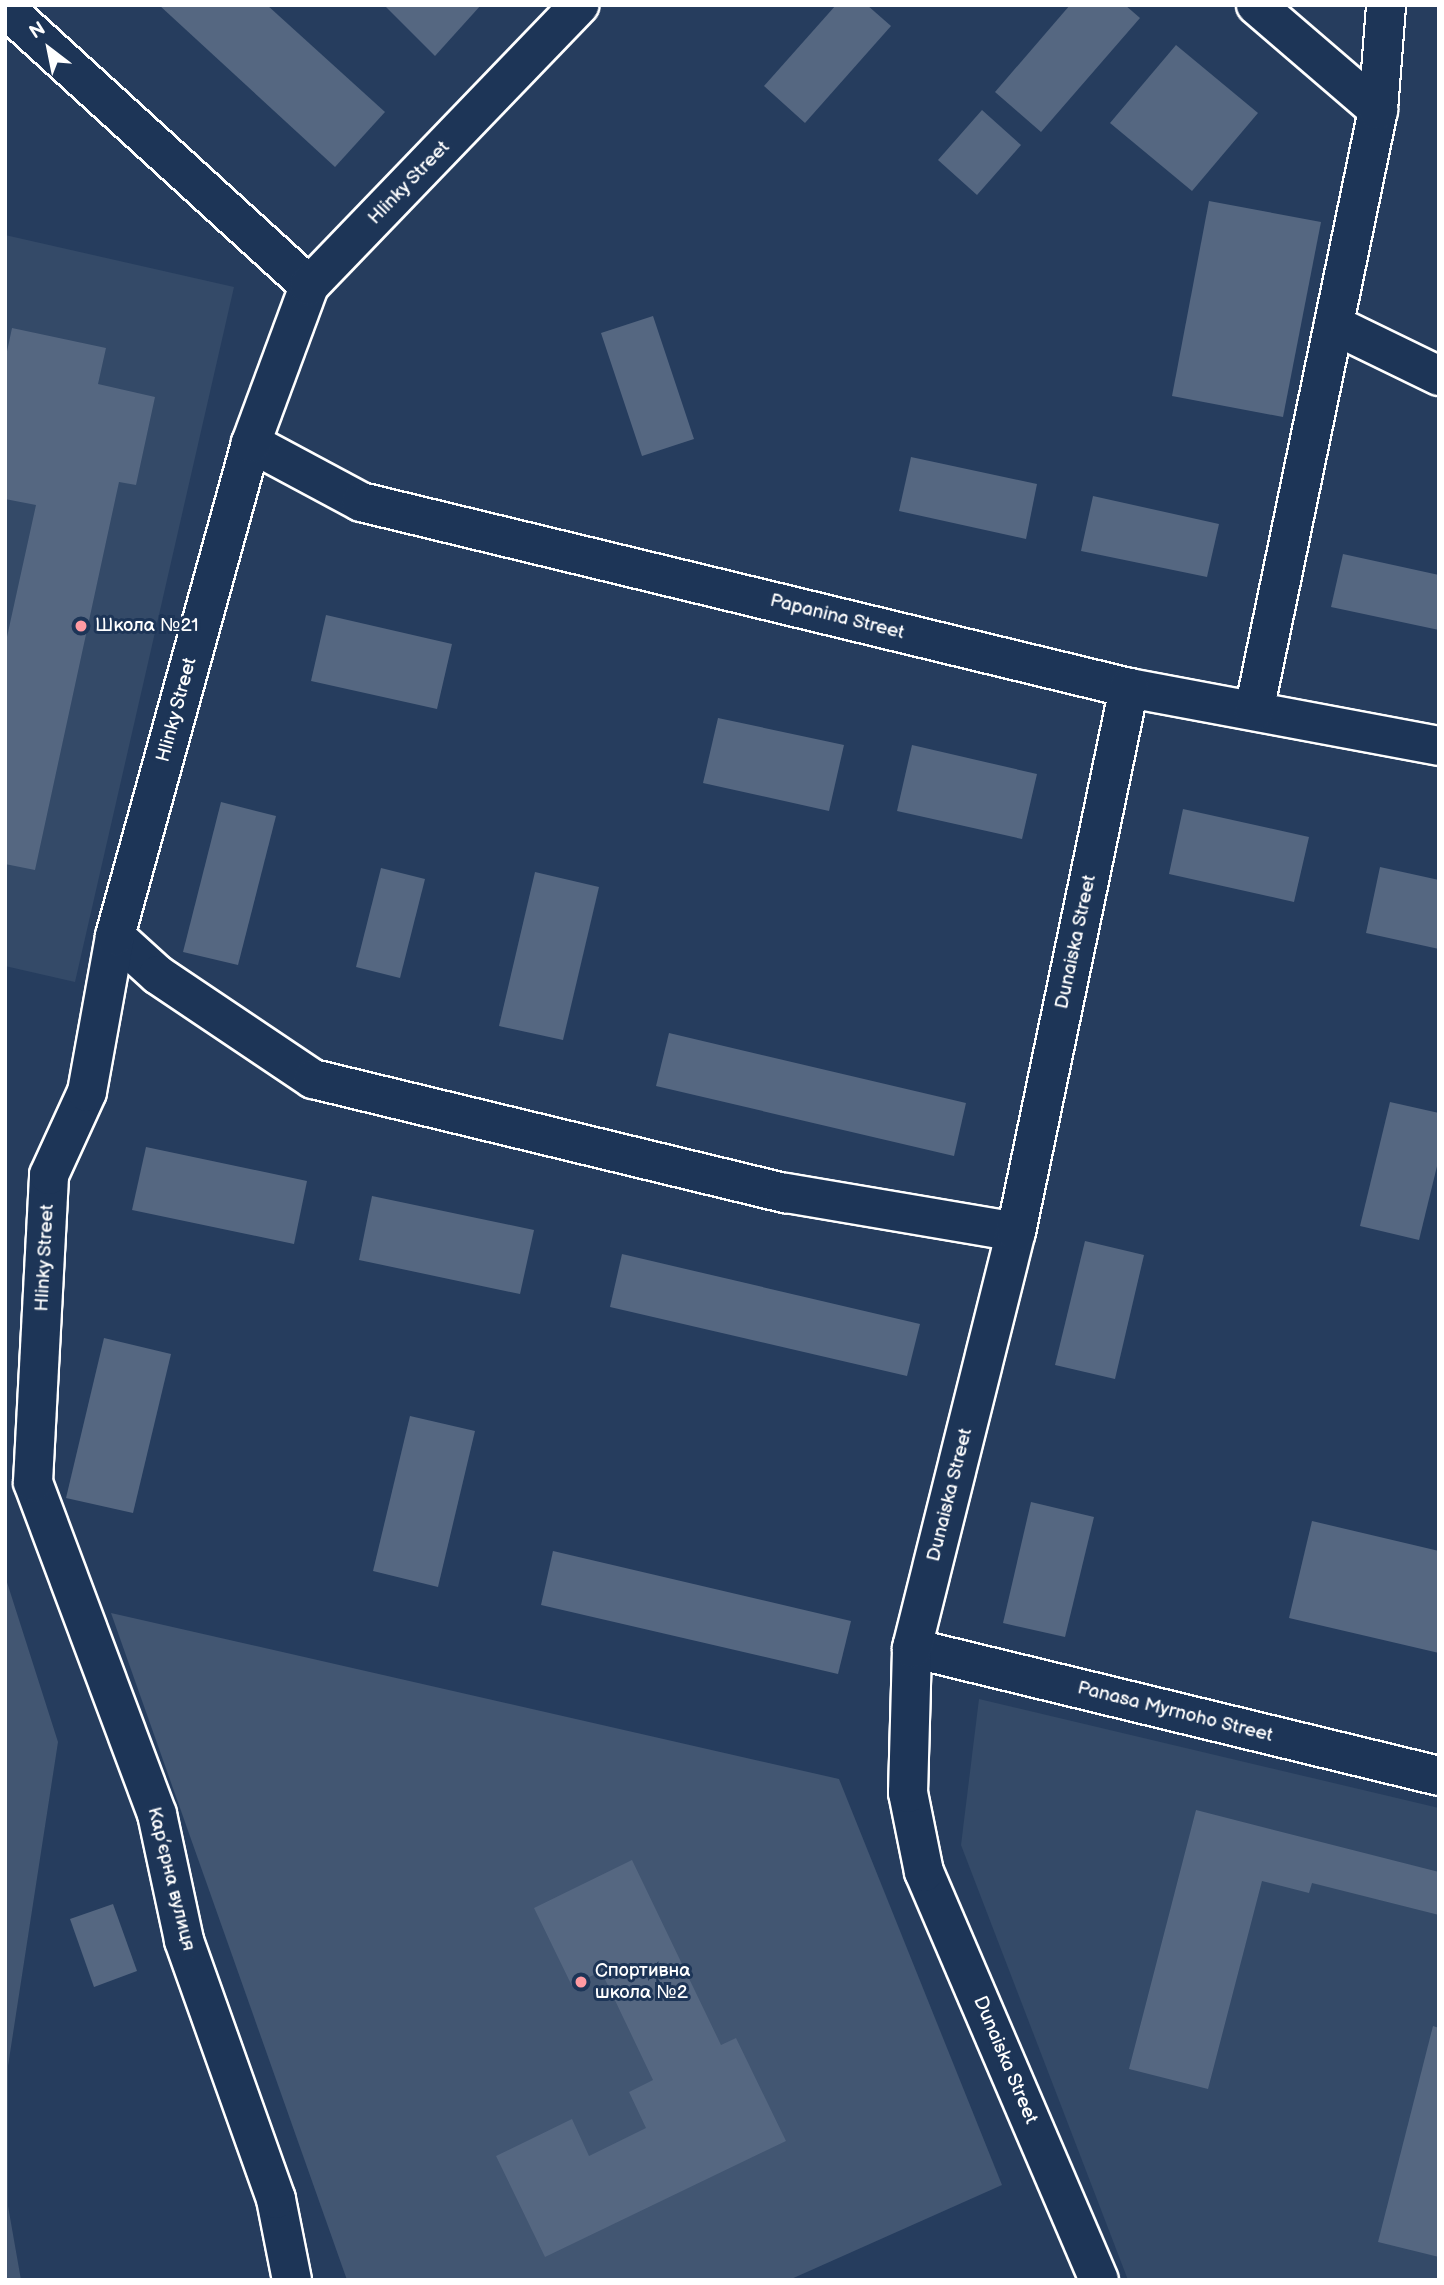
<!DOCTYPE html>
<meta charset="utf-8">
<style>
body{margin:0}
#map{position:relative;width:1444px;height:2285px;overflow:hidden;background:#263d5e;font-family:"Balsamiq Sans",sans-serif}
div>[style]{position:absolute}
.built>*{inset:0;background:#344a68}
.green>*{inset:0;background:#425672}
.building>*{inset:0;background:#556781}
.roads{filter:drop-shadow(2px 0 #fff) drop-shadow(-2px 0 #fff) drop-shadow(0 2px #fff) drop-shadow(0 -2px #fff)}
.minor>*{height:38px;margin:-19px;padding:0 19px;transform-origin:19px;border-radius:19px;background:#1d3557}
.dots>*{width:19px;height:19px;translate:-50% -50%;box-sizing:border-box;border:4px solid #1d3557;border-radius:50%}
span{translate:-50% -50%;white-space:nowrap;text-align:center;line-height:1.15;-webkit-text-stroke:6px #1d3557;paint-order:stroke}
.street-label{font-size:19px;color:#fff}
.poi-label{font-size:19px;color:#fff}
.left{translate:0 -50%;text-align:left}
.frame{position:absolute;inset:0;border:7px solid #fff;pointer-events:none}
.north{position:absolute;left:14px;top:14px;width:70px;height:70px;-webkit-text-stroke:5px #1d3557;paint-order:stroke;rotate:328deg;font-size:19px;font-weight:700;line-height:28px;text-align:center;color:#fff}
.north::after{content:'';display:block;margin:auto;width:24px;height:32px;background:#fff;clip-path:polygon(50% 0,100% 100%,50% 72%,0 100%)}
</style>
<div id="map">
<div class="built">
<div style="clip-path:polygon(5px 235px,234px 287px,75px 982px,5px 966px)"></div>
<div style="clip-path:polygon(979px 1699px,1439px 1808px,1439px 2280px,1128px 2280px,961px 1845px)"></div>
</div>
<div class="green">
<div style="clip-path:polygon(5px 1576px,58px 1742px,8px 2066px,8px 2206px,21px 2280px,5px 2280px)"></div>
<div style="clip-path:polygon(111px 1613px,839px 1779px,1002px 2185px,789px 2280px,347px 2280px)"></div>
</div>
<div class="building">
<div style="clip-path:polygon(159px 5px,267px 5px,385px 112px,335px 167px)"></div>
<div style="clip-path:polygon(384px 5px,481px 5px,435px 56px)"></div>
<div style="clip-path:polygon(836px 5px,867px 5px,891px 26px,805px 123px,764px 86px)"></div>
<div style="clip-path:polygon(1070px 5px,1125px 5px,1140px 18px,1041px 132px,995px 92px)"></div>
<div style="clip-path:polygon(1176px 45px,1258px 113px,1192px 191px,1110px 123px)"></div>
<div style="clip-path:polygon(982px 110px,1021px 145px,977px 195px,938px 160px)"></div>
<div style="clip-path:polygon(1209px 201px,1321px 222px,1283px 417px,1172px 396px)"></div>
<div style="clip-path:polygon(653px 316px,694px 439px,642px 456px,601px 333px)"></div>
<div style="clip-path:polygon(12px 328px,106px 348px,98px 384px,155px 397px,136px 485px,119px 482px,35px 870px,5px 864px,5px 646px,36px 505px,5px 499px,5px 361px)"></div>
<div style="clip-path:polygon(911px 457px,1037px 484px,1026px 539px,899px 511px)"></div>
<div style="clip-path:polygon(1093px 496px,1219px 524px,1207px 577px,1081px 551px)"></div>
<div style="clip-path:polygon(1343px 554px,1439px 575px,1439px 630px,1331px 607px)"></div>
<div style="clip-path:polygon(326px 615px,452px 644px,437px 709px,311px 681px)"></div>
<div style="clip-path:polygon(718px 718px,844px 745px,829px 811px,703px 783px)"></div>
<div style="clip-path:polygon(912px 745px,1037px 774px,1022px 839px,897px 811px)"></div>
<div style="clip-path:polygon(221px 802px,276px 816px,238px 965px,183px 952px)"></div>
<div style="clip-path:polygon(1183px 809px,1309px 837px,1294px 902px,1169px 874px)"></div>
<div style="clip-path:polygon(1380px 867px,1439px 880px,1439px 949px,1366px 933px)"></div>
<div style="clip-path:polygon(381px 868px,425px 879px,400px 978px,356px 967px)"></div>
<div style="clip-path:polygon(535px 872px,599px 887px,563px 1040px,499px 1026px)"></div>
<div style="clip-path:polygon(669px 1033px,966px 1103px,954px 1156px,656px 1086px)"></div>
<div style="clip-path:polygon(1390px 1102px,1439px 1113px,1439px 1158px,1419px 1240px,1360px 1226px)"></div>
<div style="clip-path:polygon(146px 1147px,307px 1181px,294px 1244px,132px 1210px)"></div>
<div style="clip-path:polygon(372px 1196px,534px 1230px,520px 1294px,359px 1260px)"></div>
<div style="clip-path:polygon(1085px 1241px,1144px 1255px,1115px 1379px,1055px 1365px)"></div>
<div style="clip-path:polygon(622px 1254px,920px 1324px,907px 1376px,610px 1307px)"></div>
<div style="clip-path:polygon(104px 1338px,171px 1354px,133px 1513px,66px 1498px)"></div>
<div style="clip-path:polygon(410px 1416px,475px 1431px,438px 1587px,373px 1571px)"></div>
<div style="clip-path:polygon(1031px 1502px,1094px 1517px,1065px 1637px,1003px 1623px)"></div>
<div style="clip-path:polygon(1312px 1521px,1439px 1551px,1439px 1653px,1289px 1618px)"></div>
<div style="clip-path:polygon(553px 1551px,851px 1621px,838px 1674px,541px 1605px)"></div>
<div style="clip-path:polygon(1196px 1810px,1439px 1872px,1439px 1915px,1312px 1883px,1309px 1893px,1262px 1881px,1208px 2089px,1129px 2069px)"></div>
<div style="clip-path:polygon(632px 1860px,721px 2045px,736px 2038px,786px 2141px,545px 2257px,496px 2156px,572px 2119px,589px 2156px,646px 2128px,629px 2092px,653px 2080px,601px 1971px,572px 1986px,534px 1908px)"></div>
<div style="clip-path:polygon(113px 1904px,137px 1971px,94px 1987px,70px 1919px)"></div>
<div style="clip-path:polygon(1433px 2026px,1439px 2028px,1439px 2257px,1378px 2242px)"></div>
</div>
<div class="roads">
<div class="minor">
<div style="left:1256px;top:5px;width:161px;rotate:40.7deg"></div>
<div style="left:5px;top:8px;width:412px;rotate:42.4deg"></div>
<div style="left:1334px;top:325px;width:117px;rotate:25.9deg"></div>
<div style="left:251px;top:443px;width:125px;rotate:28.2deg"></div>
<div style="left:361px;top:502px;width:790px;rotate:13.61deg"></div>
<div style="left:1129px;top:688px;width:315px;rotate:10.6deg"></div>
<div style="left:1254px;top:711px;width:614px;rotate:-78.34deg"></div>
<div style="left:1378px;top:110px;width:105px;rotate:-85.6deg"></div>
<div style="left:115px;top:936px;width:58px;rotate:42.2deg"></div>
<div style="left:158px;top:975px;width:187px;rotate:33.9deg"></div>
<div style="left:313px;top:1079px;width:487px;rotate:13.6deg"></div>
<div style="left:786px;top:1193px;width:233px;rotate:9.6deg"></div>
<div style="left:912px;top:1648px;width:542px;rotate:13.65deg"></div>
<div style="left:292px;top:2280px;width:83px;rotate:-101.2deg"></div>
<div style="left:276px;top:2199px;width:275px;rotate:-109.6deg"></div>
<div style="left:184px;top:1940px;width:129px;rotate:-102.1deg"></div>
<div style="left:157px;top:1814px;width:354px;rotate:-110.5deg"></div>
<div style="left:33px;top:1482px;width:307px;rotate:-87deg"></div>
<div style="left:49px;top:1175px;width:91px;rotate:-65.4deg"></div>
<div style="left:87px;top:1092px;width:158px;rotate:-79.8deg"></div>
<div style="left:115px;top:936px;width:511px;rotate:-74.58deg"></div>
<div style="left:251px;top:443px;width:167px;rotate:-69.7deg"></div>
<div style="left:309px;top:286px;width:390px;rotate:-46.1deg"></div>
<div style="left:1099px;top:2280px;width:444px;rotate:-113.2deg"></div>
<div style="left:924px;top:1872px;width:81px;rotate:-101.4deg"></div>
<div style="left:908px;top:1793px;width:145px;rotate:-88.4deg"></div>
<div style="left:912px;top:1648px;width:429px;rotate:-76deg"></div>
<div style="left:1016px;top:1232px;width:556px;rotate:-78.27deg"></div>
</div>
</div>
<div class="dots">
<div style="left:81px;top:626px;background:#ff9aa2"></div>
<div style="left:581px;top:1982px;background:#ff9aa2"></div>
</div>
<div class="street-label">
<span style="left:409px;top:183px;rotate:-46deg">Hlinky Street</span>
<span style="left:837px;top:617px;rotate:14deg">Papanina Street</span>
<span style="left:177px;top:710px;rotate:-75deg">Hlinky Street</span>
<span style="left:1076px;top:942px;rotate:-78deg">Dunaiska Street</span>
<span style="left:45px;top:1258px;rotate:-87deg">Hlinky Street</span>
<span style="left:950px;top:1495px;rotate:-76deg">Dunaiska Street</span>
<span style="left:1175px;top:1712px;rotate:14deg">Panasa Myrnoho Street</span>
<span style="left:171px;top:1879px;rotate:76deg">Кар’єрна вулиця</span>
<span style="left:1005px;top:2060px;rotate:67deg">Dunaiska Street</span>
</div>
<div class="poi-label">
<span class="left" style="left:95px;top:626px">Школа №21</span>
<span class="left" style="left:595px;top:1982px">Спортивна<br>школа №2</span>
</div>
<div class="frame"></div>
<div class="north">N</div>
</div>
